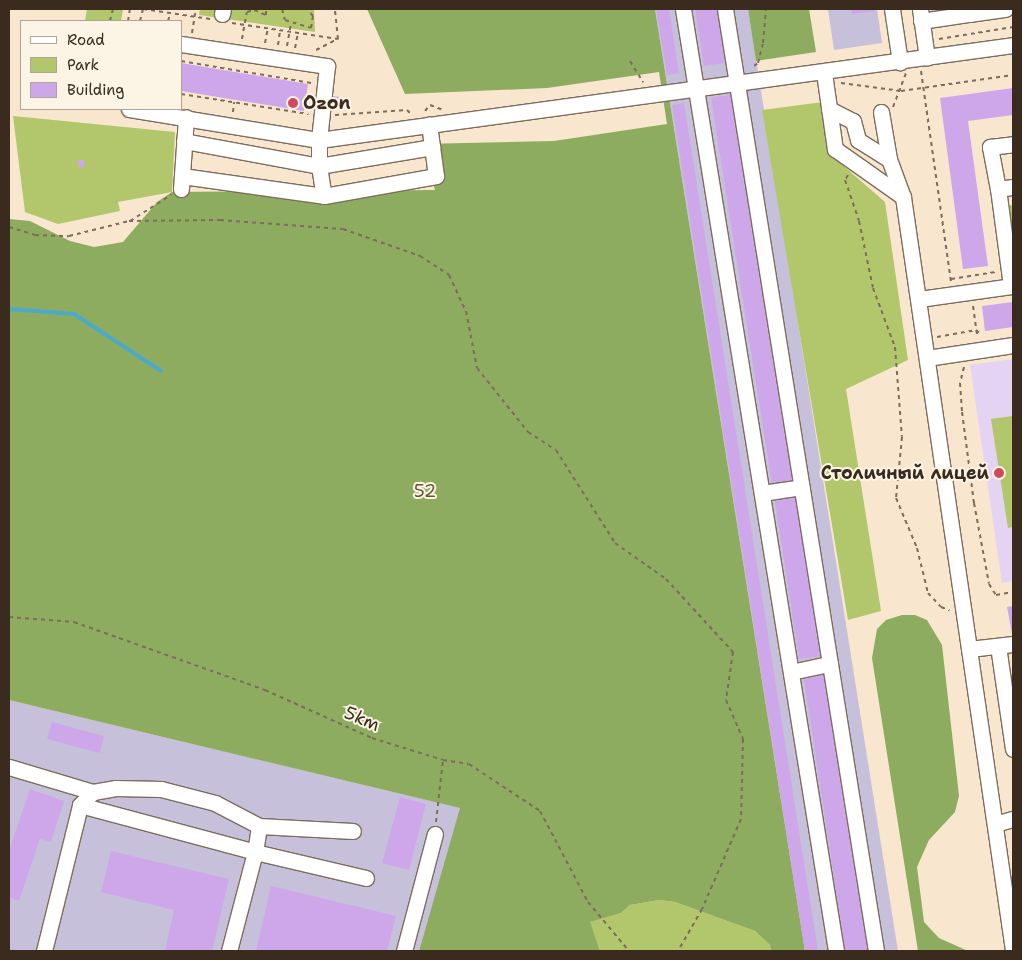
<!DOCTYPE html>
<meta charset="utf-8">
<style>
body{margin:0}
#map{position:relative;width:1022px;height:960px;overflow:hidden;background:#f8e6cf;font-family:"Shantell Sans",sans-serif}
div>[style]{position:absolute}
.built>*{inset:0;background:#e4d3f2}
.industrial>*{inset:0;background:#c6c0da}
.green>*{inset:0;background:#b2c76b}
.forest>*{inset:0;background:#8dac5f}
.stream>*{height:4px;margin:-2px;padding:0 2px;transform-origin:2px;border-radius:2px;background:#4baaca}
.building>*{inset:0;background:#cea7eb}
.path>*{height:2px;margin-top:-1px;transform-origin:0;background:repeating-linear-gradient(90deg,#7d6c5c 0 4px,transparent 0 8px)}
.roads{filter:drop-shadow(1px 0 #7d6c5c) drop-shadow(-1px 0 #7d6c5c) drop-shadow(0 1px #7d6c5c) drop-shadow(0 -1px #7d6c5c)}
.minor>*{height:15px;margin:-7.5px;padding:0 7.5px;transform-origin:7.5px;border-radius:7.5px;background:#fff}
.dots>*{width:14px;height:14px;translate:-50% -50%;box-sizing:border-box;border:2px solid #fcf5e5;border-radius:50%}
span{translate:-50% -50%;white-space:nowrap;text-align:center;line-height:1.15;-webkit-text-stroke:4px #fcf5e5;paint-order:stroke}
.poi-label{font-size:18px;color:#3b2a1e;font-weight:700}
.left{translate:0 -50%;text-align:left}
.right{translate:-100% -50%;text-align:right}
.park-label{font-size:18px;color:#5f5935}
.street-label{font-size:18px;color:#3b2a1e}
.frame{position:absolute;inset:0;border:10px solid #3b2a1e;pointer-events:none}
.legend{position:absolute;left:20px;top:20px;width:162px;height:90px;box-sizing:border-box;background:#fcf5e5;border:1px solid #afa495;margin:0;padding:6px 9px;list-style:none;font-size:15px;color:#3b2a1e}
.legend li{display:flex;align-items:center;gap:10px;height:25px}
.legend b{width:25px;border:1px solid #afa495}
</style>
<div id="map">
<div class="built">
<div style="clip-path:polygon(1013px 359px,1013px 581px,1002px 583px,970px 365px)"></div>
</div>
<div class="industrial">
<div style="clip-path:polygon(655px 9px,748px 9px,898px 951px,805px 951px)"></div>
<div style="clip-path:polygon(828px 9px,877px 9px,882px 43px,834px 50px)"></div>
<div style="clip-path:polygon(9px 700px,461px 808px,419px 951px,9px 951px)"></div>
</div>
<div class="green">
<div style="clip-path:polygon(87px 9px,123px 9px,121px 21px,85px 21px)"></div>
<div style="clip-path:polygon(200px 9px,314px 9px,315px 32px,199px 15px)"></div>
<div style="clip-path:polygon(823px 102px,831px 155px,885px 202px,908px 360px,846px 389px,881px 611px,848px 620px,762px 110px)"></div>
<div style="clip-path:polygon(13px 116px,175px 132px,172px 192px,118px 202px,120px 211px,58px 224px,25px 212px)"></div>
<div style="clip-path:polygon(1013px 205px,1013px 263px,999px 207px)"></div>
<div style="clip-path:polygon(1013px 416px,1013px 527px,1008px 528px,991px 419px)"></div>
<div style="clip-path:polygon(659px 900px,675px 902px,755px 931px,770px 945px,771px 951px,600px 951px,589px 922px,621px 913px,630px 905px)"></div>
</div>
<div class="forest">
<div style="clip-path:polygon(367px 9px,655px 9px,805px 951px,771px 951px,770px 945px,755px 931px,675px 902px,659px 900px,630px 905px,621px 913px,590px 922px,600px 951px,419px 951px,460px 808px,9px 700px,9px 219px,30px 221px,70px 241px,94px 247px,123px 242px,157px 202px,172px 192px,435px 190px,421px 144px,554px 141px,667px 124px,659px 72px,547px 88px,405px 94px)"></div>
<div style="clip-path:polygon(748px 9px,809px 9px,816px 52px,756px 61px)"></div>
<div style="clip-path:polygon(902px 615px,915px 615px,927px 620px,942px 645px,959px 796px,955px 812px,929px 840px,917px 867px,924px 922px,939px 938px,968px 951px,918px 951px,872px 658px,877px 629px,886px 620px)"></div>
</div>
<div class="stream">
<div style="left:9px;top:309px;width:65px;rotate:4.4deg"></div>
<div style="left:74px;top:314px;width:104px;rotate:33.2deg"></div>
</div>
<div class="building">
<div style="clip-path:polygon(656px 9px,669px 9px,679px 73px,667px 75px)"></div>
<div style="clip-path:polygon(695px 9px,720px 9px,729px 62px,704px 66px)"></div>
<div style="clip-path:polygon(851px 9px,874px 9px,875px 11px,852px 14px)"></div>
<div style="clip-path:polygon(931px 9px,955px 9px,932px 14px)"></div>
<div style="clip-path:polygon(181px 63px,308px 84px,304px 111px,181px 91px)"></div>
<div style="clip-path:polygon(1013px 88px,1013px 115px,968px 121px,988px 266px,963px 269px,940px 98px)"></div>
<div style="clip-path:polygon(734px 94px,796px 480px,772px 484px,711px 98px)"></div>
<div style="clip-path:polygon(333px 96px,339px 97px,338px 105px,332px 104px)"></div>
<div style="clip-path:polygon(684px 103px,818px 951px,805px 951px,672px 105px)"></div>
<div style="clip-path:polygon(78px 160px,84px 160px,84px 167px,78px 167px)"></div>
<div style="clip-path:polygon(1013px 302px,1013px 327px,985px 331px,982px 306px)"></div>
<div style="clip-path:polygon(799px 497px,823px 656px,799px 659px,775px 501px)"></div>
<div style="clip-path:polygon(1013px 606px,1013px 634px,1012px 634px,1007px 607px)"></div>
<div style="clip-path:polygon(826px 675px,868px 951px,845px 951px,804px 679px)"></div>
<div style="clip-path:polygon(52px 722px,104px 736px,100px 753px,47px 739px)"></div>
<div style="clip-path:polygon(30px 789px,64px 801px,51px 842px,40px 839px,19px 901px,9px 897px,9px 851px)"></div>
<div style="clip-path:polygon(400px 797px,426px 804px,409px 870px,382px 863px)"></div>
<div style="clip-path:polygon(111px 851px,229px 879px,212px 951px,165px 951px,174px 910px,101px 892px)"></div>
<div style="clip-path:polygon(271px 886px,396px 916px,387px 951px,256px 951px)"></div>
</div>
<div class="path">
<div style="left:143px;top:9px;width:68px;rotate:8.5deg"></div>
<div style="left:282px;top:9px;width:11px;rotate:75deg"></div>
<div style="left:285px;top:20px;width:27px;rotate:17deg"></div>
<div style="left:311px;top:28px;width:12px;rotate:-81deg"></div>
<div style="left:313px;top:16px;width:9px;rotate:-131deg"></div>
<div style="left:110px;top:21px;width:12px;rotate:-76deg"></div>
<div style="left:128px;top:21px;width:12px;rotate:-81deg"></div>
<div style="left:140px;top:21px;width:12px;rotate:-76deg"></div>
<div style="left:168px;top:21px;width:7px;rotate:-74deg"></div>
<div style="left:232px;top:23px;width:107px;rotate:8.6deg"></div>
<div style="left:192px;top:33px;width:24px;rotate:-81deg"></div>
<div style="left:242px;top:39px;width:27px;rotate:-80deg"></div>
<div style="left:247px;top:12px;width:7px;rotate:-16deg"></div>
<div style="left:254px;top:10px;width:13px;rotate:23deg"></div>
<div style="left:266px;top:15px;width:6px;rotate:-90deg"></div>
<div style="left:939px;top:39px;width:75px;rotate:-9.2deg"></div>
<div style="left:265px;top:43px;width:15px;rotate:-79deg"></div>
<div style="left:278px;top:45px;width:15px;rotate:-82deg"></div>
<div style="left:287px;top:46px;width:23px;rotate:-80deg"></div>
<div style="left:295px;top:48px;width:15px;rotate:-79deg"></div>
<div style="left:316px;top:50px;width:25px;rotate:-27deg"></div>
<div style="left:338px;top:39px;width:30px;rotate:-96deg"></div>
<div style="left:181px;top:61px;width:132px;rotate:9.6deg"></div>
<div style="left:630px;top:61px;width:25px;rotate:58deg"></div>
<div style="left:754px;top:66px;width:5px;rotate:-37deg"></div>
<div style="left:758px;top:63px;width:21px;rotate:-76deg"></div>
<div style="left:763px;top:43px;width:34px;rotate:-85deg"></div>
<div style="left:921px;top:71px;width:213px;rotate:81.9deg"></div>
<div style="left:841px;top:83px;width:61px;rotate:7.6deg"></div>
<div style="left:901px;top:91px;width:113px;rotate:-8.1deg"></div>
<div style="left:181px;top:94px;width:129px;rotate:8.9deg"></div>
<div style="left:893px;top:107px;width:36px;rotate:-69deg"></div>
<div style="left:425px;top:111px;width:8px;rotate:-50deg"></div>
<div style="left:430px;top:105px;width:14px;rotate:21deg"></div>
<div style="left:233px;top:112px;width:10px;rotate:-84deg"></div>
<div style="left:335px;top:115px;width:72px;rotate:-4deg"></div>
<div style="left:407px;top:110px;width:6px;rotate:45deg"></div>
<div style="left:848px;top:175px;width:6px;rotate:121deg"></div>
<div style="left:845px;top:180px;width:43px;rotate:71.1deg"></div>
<div style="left:859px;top:221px;width:68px;rotate:78.2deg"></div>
<div style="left:873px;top:288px;width:63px;rotate:69.6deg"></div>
<div style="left:895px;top:347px;width:90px;rotate:85.6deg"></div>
<div style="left:902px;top:437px;width:61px;rotate:95.6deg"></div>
<div style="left:896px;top:498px;width:54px;rotate:67.2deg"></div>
<div style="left:917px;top:548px;width:46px;rotate:76.3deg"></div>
<div style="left:928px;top:593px;width:19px;rotate:47deg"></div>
<div style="left:941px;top:607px;width:9px;rotate:21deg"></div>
<div style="left:130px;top:221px;width:49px;rotate:-32.4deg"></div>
<div style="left:9px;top:227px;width:27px;rotate:17deg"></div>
<div style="left:35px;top:235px;width:34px;rotate:2deg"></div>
<div style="left:69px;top:236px;width:62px;rotate:-14deg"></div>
<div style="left:129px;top:221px;width:91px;rotate:-0.6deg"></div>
<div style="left:220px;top:220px;width:123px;rotate:4.2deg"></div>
<div style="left:343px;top:229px;width:82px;rotate:19.3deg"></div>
<div style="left:420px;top:256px;width:35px;rotate:33deg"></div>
<div style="left:449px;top:275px;width:40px;rotate:65deg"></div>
<div style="left:466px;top:311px;width:58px;rotate:79.1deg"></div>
<div style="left:477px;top:368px;width:82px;rotate:51.4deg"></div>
<div style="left:528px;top:432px;width:33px;rotate:33deg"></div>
<div style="left:556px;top:450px;width:110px;rotate:57.6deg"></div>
<div style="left:615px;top:543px;width:62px;rotate:35.2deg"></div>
<div style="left:666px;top:579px;width:99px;rotate:47.5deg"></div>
<div style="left:733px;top:652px;width:49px;rotate:98.3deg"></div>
<div style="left:726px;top:700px;width:43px;rotate:66.4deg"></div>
<div style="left:743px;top:739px;width:80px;rotate:91.4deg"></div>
<div style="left:741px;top:819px;width:98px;rotate:113.4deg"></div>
<div style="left:702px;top:909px;width:48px;rotate:119.7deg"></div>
<div style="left:951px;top:279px;width:45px;rotate:-9deg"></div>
<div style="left:973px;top:306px;width:30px;rotate:82deg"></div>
<div style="left:937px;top:337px;width:40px;rotate:-10deg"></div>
<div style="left:976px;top:330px;width:8px;rotate:40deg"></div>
<div style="left:964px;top:367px;width:16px;rotate:104deg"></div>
<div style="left:960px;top:383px;width:29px;rotate:86deg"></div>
<div style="left:962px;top:412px;width:92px;rotate:82.5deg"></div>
<div style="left:974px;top:503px;width:82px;rotate:79.5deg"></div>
<div style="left:989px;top:584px;width:13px;rotate:58deg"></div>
<div style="left:996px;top:595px;width:17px;rotate:-10deg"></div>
<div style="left:9px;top:617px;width:65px;rotate:4.4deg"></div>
<div style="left:74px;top:622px;width:203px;rotate:19.6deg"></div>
<div style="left:265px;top:690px;width:117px;rotate:24.2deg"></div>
<div style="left:372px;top:738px;width:74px;rotate:17.2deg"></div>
<div style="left:443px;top:760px;width:26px;rotate:9deg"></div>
<div style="left:469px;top:764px;width:85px;rotate:33.5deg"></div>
<div style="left:540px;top:811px;width:103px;rotate:62.2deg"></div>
<div style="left:588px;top:902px;width:64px;rotate:50.1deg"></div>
<div style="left:436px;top:822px;width:62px;rotate:-83.6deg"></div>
</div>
<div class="roads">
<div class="minor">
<div style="left:683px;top:9px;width:954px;rotate:80.77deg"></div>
<div style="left:725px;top:9px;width:954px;rotate:80.89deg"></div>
<div style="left:892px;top:9px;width:54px;rotate:81.4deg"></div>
<div style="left:920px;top:9px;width:49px;rotate:81.9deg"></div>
<div style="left:222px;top:14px;width:5px;rotate:-79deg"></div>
<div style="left:969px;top:14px;width:37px;rotate:-8deg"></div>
<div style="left:921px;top:21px;width:49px;rotate:-8.3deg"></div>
<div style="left:969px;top:14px;width:5px;rotate:-101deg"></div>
<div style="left:181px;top:44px;width:148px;rotate:8.6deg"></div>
<div style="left:327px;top:66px;width:74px;rotate:96.2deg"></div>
<div style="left:319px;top:140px;width:26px;rotate:90deg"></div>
<div style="left:319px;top:166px;width:30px;rotate:81deg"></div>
<div style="left:324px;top:196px;width:114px;rotate:-10.1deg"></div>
<div style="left:436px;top:176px;width:52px;rotate:-97.7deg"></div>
<div style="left:824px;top:73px;width:77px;rotate:81.8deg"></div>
<div style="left:835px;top:149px;width:83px;rotate:35.2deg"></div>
<div style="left:903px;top:197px;width:761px;rotate:81.69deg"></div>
<div style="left:129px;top:109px;width:193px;rotate:9.3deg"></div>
<div style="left:319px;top:140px;width:700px;rotate:-7.79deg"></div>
<div style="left:829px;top:109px;width:27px;rotate:27deg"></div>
<div style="left:853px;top:121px;width:20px;rotate:75deg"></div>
<div style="left:858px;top:140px;width:36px;rotate:32deg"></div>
<div style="left:889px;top:159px;width:40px;rotate:69.8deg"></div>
<div style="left:881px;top:112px;width:48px;rotate:80.3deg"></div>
<div style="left:184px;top:141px;width:137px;rotate:10.5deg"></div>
<div style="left:319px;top:166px;width:115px;rotate:-9.5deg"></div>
<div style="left:182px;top:176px;width:143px;rotate:8deg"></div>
<div style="left:181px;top:189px;width:72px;rotate:-86deg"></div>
<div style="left:998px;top:189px;width:43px;rotate:-100.8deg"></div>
<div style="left:990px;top:147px;width:23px;rotate:-7deg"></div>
<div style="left:1011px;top:286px;width:98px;rotate:-97.6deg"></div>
<div style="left:998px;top:189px;width:15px;rotate:-8deg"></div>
<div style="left:919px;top:299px;width:95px;rotate:-7.9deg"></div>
<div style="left:927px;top:358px;width:87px;rotate:-8.6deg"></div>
<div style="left:762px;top:493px;width:40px;rotate:-8.5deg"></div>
<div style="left:998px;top:646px;width:104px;rotate:81.7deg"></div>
<div style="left:969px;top:649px;width:44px;rotate:-6.5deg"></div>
<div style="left:791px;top:672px;width:40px;rotate:-12deg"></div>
<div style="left:9px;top:767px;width:88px;rotate:16.6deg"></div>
<div style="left:80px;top:805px;width:18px;rotate:-45deg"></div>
<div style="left:93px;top:792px;width:23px;rotate:-10deg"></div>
<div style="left:116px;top:788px;width:45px;rotate:1.3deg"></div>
<div style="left:161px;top:789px;width:56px;rotate:14.5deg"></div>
<div style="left:215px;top:803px;width:50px;rotate:27.6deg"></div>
<div style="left:259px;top:826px;width:94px;rotate:3deg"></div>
<div style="left:995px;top:824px;width:19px;rotate:-16deg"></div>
<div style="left:44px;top:951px;width:150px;rotate:-76.1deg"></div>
<div style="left:80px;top:805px;width:181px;rotate:15deg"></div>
<div style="left:255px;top:852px;width:26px;rotate:-81deg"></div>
<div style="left:229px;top:951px;width:102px;rotate:-75.3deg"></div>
<div style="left:255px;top:852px;width:114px;rotate:13.2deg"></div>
<div style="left:404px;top:951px;width:121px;rotate:-75.2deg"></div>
</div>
</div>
<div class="dots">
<div style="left:293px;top:103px;background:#d1495b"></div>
<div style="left:999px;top:473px;background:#d1495b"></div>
</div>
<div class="poi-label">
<span class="left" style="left:303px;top:103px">Ozon</span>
<span class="right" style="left:989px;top:473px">Столичный лицей</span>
</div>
<div class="park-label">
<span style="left:425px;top:491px">52</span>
</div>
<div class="street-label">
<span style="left:362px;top:719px;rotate:23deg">5km</span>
</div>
<div class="frame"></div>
<ul class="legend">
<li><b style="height:6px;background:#fff"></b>Road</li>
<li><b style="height:14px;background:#b2c76b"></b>Park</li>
<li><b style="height:14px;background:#cea7eb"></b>Building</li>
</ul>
</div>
